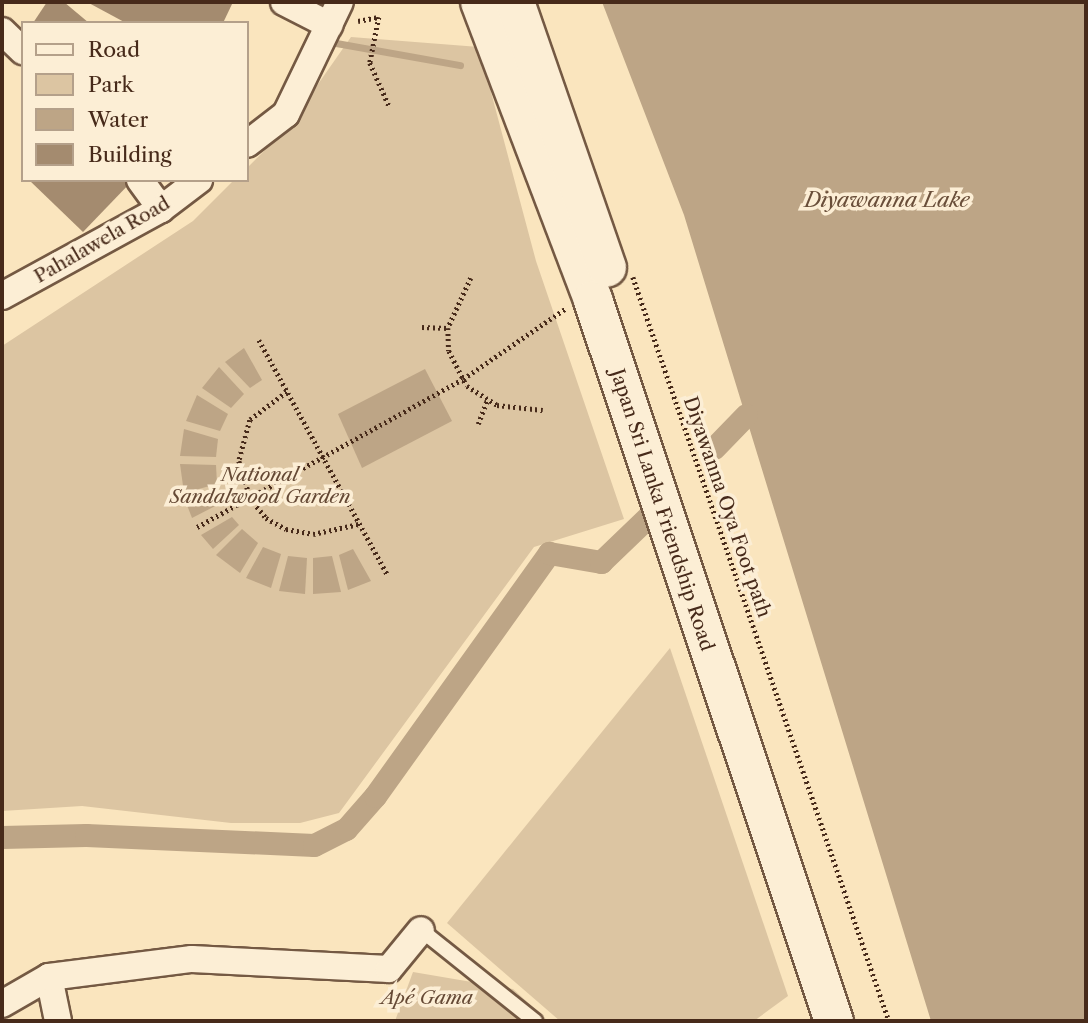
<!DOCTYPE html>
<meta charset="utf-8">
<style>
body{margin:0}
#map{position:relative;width:1088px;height:1023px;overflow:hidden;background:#fae5be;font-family:"Libre Caslon Text",serif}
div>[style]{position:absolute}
.green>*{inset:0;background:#dcc5a2}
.water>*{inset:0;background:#bda586}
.stream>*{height:7px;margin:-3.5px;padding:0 3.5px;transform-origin:3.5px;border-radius:3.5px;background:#bda586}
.canal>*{height:23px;margin:-11.5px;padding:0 11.5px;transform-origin:11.5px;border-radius:11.5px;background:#bda586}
.building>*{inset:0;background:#a48b6f}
.path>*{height:4.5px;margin-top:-2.25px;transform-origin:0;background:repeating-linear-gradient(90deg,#472a1a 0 2px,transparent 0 5.5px)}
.roads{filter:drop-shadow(2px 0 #745943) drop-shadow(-2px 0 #745943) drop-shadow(0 2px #745943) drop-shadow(0 -2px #745943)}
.service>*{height:14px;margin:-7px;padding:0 7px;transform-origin:7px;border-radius:7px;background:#fceed5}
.minor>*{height:26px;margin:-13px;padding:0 13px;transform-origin:13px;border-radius:13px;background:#fceed5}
.secondary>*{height:38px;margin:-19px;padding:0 19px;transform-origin:19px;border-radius:19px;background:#fceed5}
span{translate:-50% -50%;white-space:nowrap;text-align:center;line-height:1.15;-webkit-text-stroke:7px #fceed5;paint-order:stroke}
.street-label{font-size:19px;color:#472a1a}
.park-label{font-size:19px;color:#654935;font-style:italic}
.water-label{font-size:21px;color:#6a4f3a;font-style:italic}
.frame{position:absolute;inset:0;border:4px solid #472a1a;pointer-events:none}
.legend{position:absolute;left:21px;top:21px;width:228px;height:161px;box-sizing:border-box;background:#fceed5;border:2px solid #b4a08a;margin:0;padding:9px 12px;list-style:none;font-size:21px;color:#472a1a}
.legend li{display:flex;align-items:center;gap:14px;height:35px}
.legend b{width:35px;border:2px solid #b4a08a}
</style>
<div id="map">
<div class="green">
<div style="clip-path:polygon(351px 37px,479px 47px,536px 261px,624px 519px,534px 547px,339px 813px,300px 823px,231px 823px,82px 806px,2px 811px,2px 346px,193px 221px,234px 180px,247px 180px,247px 168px,288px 127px)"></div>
<div style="clip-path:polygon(670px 648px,788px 996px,754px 1021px,560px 1021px,447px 923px)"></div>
<div style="clip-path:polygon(413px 972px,513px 989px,548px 1021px,395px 1021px)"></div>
</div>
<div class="water">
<div style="clip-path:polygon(602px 2px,1086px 2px,1086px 1021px,931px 1021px,684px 215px)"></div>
<div style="clip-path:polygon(244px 348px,262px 380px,250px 388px,225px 362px)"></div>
<div style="clip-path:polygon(219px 367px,244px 394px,231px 408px,202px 388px)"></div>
<div style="clip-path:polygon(425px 369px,452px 421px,362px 468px,338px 414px)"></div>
<div style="clip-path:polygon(197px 395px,228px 414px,220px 431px,186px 421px)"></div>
<div style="clip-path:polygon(184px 429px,218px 439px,216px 457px,180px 456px)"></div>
<div style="clip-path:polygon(180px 464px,216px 465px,217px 484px,184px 493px)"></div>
<div style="clip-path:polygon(220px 491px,223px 502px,192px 518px,185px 500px)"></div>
<div style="clip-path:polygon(232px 517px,239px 525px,213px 549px,201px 535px)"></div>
<div style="clip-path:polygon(242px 529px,258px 543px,240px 573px,216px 555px)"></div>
<div style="clip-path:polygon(263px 547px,281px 554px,271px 588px,246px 578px)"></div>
<div style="clip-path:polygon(353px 549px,371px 581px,348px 590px,339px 555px)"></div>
<div style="clip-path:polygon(288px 556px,307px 558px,305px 594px,279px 591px)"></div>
<div style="clip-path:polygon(332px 556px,341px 592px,313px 594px,313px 558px)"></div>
</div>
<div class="stream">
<div style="left:336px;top:43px;width:126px;rotate:10.1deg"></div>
</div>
<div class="canal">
<div style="left:714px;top:448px;width:46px;rotate:-45.9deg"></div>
<div style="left:2px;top:837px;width:84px;rotate:-1.4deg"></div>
<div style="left:86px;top:835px;width:228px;rotate:2.5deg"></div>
<div style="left:314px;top:845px;width:36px;rotate:-27deg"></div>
<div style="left:346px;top:829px;width:44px;rotate:-48.7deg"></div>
<div style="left:375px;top:796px;width:299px;rotate:-54.4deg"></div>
<div style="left:549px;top:553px;width:53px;rotate:9.8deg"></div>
<div style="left:601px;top:562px;width:66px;rotate:-43.8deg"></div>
</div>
<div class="building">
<div style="clip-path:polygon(47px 2px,64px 2px,89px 23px,33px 23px)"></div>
<div style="clip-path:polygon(87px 2px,233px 2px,223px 23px,126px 23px)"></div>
<div style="clip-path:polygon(29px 180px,133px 180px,83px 232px)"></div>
</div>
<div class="path">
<div style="left:358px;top:21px;width:21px;rotate:-11deg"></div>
<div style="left:379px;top:17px;width:47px;rotate:101.1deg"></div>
<div style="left:370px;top:63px;width:49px;rotate:66deg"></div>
<div style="left:633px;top:277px;width:787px;rotate:71.01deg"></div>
<div style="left:471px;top:278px;width:55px;rotate:114.7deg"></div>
<div style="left:448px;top:328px;width:23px;rotate:88deg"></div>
<div style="left:449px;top:351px;width:39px;rotate:63deg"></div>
<div style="left:467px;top:386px;width:36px;rotate:32deg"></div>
<div style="left:497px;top:405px;width:46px;rotate:6.2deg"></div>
<div style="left:422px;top:327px;width:26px;rotate:2deg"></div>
<div style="left:259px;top:340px;width:267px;rotate:61.3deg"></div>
<div style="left:287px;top:392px;width:46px;rotate:142.9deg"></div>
<div style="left:250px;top:420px;width:42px;rotate:105deg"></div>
<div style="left:239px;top:461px;width:39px;rotate:73deg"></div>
<div style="left:250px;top:498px;width:26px;rotate:51deg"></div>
<div style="left:266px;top:518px;width:23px;rotate:29deg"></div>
<div style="left:286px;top:529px;width:27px;rotate:10deg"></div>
<div style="left:313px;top:534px;width:47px;rotate:-12.3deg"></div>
<div style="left:478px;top:424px;width:25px;rotate:-69deg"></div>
<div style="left:197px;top:527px;width:304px;rotate:-29.1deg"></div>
<div style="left:463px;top:379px;width:124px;rotate:-34.5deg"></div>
</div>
<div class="roads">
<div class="service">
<div style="left:421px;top:930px;width:146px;rotate:38.6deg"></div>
</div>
<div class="minor">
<div style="left:284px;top:2px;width:51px;rotate:27.1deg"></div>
<div style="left:2px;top:31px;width:29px;rotate:44deg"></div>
<div style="left:247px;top:144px;width:49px;rotate:-37.6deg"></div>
<div style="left:286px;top:114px;width:124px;rotate:-64.3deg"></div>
<div style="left:140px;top:180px;width:36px;rotate:54deg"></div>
<div style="left:2px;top:296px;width:181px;rotate:-28.7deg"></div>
<div style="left:161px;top:209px;width:48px;rotate:-37.3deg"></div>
<div style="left:49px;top:977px;width:45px;rotate:78.4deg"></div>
<div style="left:2px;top:1004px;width:54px;rotate:-29.9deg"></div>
<div style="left:49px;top:977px;width:144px;rotate:-7.2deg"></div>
<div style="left:192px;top:959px;width:197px;rotate:2.9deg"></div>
<div style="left:389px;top:969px;width:50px;rotate:-50.6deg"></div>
</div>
<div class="secondary">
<div style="left:480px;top:2px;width:319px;rotate:69.2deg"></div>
<div style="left:593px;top:300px;width:760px;rotate:71.52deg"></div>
<div style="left:515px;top:2px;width:281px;rotate:70.9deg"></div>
</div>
</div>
<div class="street-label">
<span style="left:102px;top:240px;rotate:-30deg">Pahalawela Road</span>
<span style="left:727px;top:507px;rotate:71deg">Diyawanna Oya Foot path</span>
<span style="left:662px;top:510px;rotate:72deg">Japan Sri Lanka Friendship Road</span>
</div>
<div class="park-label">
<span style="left:260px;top:486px">National<br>Sandalwood Garden</span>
<span style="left:427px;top:998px">Apé Gama</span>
</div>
<div class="water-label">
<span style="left:887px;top:200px">Diyawanna Lake</span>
</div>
<div class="frame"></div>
<ul class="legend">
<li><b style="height:9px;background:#fceed5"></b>Road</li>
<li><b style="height:19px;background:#dcc5a2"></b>Park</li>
<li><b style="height:19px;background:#bda586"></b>Water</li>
<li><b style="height:19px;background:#a48b6f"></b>Building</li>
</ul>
</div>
